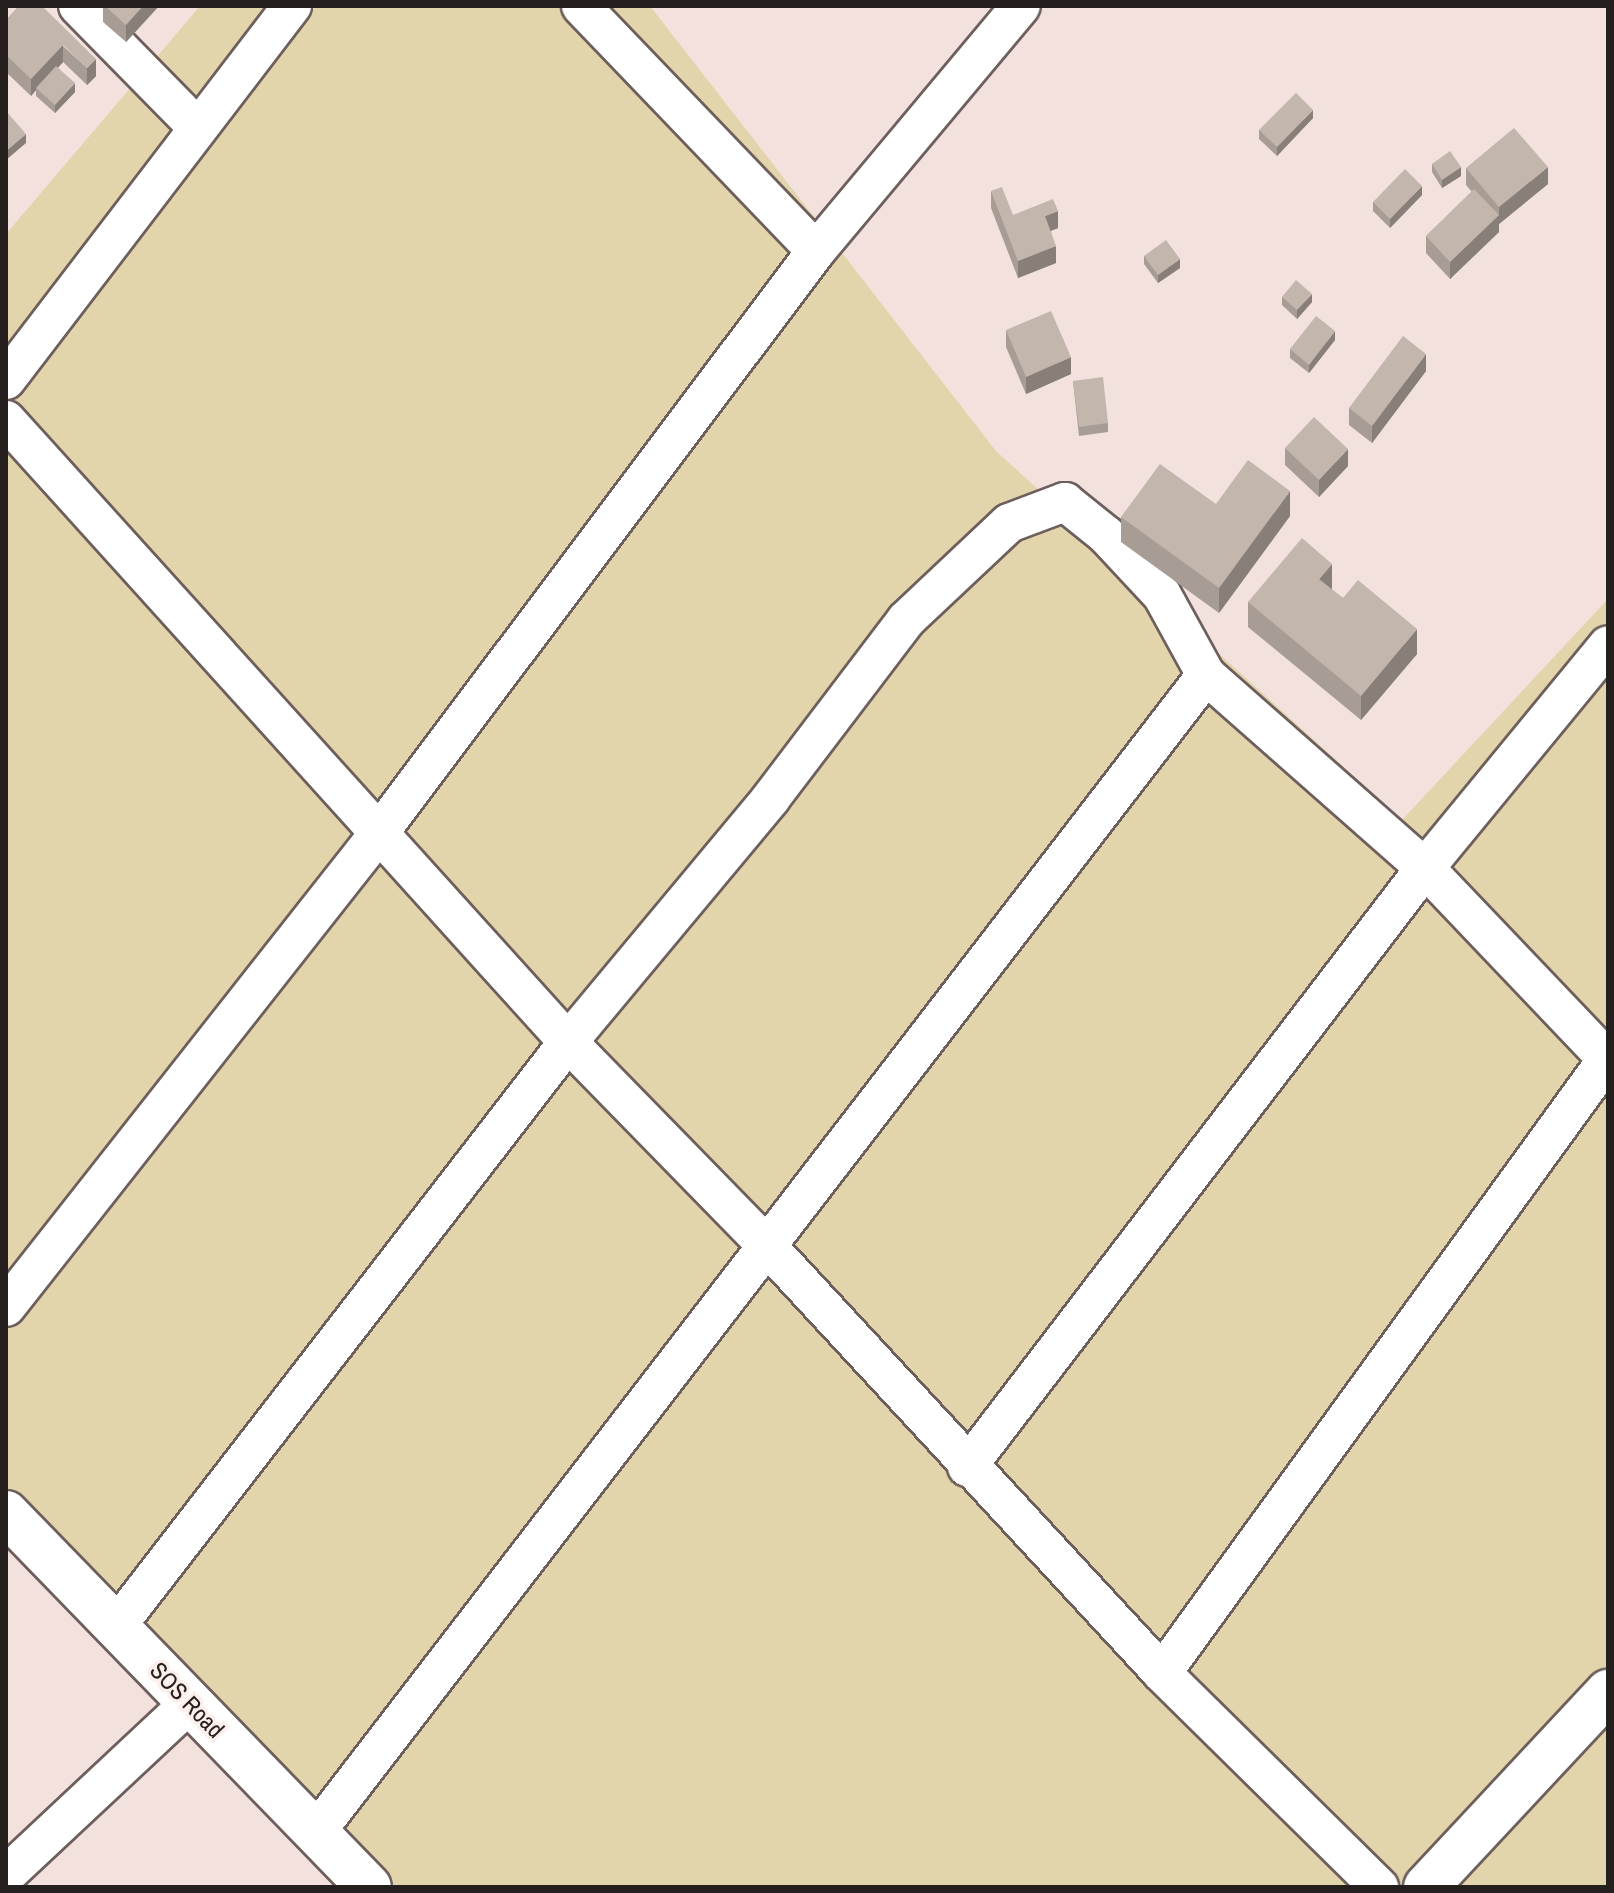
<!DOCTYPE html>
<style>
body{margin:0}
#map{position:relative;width:1614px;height:1893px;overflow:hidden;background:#f2e1dd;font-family:"Archivo Narrow",sans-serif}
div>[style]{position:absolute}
.green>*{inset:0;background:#e3d5ab}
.roads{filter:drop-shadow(2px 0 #6d5f5c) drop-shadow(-2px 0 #6d5f5c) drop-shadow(0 2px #6d5f5c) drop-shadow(0 -2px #6d5f5c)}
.street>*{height:38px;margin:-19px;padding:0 19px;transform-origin:19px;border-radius:19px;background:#fff}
.secondary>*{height:44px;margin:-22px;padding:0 22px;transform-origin:22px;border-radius:22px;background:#fff}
.wall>*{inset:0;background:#a79d95}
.shaded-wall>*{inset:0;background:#887f79}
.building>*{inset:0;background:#c2b6ad}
span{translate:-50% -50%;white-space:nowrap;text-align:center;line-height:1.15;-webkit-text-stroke:7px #fdefec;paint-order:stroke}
.street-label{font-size:24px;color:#251f1d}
.frame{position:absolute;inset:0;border:8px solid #251f1d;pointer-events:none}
</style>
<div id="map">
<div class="green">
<div style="clip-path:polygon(200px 6px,650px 6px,996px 451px,1402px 820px,1608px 599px,1608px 1887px,345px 1887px,6px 1528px,6px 234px)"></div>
</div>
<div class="roads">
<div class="street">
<div style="left:78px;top:6px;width:170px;rotate:45.5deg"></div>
<div style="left:581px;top:6px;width:339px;rotate:46.2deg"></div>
<div style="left:6px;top:380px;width:471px;rotate:-52.6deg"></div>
<div style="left:6px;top:420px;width:838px;rotate:47.9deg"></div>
<div style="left:568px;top:1042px;width:286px;rotate:45.7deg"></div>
<div style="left:768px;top:1247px;width:580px;rotate:47.23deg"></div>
<div style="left:1162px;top:1673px;width:305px;rotate:44.6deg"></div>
<div style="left:6px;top:1307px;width:603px;rotate:-51.8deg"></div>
<div style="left:379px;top:833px;width:728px;rotate:-53.1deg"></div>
<div style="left:816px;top:251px;width:319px;rotate:-50.1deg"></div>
<div style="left:967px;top:1467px;width:754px;rotate:-52.6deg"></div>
<div style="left:1425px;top:868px;width:288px;rotate:-50.6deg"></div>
<div style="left:116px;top:1627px;width:739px;rotate:-52.31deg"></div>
<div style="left:568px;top:1042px;width:317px;rotate:-50.2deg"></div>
<div style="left:771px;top:798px;width:223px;rotate:-52.8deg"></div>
<div style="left:906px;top:620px;width:141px;rotate:-43.3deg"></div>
<div style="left:1009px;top:523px;width:60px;rotate:-20.6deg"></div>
<div style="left:1065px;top:502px;width:53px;rotate:38.8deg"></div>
<div style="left:1106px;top:535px;width:82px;rotate:47deg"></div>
<div style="left:1162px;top:595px;width:91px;rotate:61.2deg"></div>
<div style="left:1206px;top:675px;width:292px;rotate:41.4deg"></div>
<div style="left:1425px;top:868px;width:265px;rotate:46.4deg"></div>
<div style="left:1162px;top:1673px;width:760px;rotate:-54.05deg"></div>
<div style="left:316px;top:1832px;width:1460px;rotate:-52.43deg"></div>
<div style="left:6px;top:1875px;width:252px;rotate:-43.1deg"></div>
</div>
<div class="secondary">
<div style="left:6px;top:1513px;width:521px;rotate:45.86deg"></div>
<div style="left:1426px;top:1887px;width:267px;rotate:-47deg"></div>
</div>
</div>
<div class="wall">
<div style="clip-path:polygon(19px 6px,96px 76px,87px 85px,63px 62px,58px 68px,75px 92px,55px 113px,36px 96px,36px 90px,31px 96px,6px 72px,6px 20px)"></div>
<div style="clip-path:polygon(103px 6px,159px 6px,126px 42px,103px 22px)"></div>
<div style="clip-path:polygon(1313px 118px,1277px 156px,1259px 139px,1259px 130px)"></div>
<div style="clip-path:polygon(1432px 164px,1461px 176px,1442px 188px,1432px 172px)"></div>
<div style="clip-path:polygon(1466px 168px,1548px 184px,1499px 224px,1499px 232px,1450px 279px,1426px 253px,1426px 236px,1472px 192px,1466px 185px)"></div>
<div style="clip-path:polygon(991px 191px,1013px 215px,1058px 228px,1051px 231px,1056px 263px,1018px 278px,991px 208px)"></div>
<div style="clip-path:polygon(1422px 195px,1390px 228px,1373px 211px,1373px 202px)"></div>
<div style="clip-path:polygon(1144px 256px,1180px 268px,1158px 283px,1144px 264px)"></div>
<div style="clip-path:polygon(1282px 297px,1312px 302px,1297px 319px,1282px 305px)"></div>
<div style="clip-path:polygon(1006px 330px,1071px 374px,1026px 394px,1006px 347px)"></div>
<div style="clip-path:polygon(1335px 340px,1309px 373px,1290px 358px,1290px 349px)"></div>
<div style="clip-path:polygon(1426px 371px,1372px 443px,1349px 425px,1349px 408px)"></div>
<div style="clip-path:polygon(1073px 381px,1108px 423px,1108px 432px,1079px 436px)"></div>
<div style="clip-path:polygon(1285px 448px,1348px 466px,1319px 497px,1285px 465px)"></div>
<div style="clip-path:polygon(1216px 504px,1290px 516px,1219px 613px,1121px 542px,1121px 517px)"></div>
<div style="clip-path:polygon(1331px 589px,1417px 654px,1361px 720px,1248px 627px,1248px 602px)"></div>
</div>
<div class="shaded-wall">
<div style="clip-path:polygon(143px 6px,159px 6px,126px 42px,126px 25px)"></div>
<div style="clip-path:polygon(63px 45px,63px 62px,38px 89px,36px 88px,36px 90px,31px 96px,31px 79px)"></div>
<div style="clip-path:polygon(96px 59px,96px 76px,87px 85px,87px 68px)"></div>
<div style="clip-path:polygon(75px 83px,75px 92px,55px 113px,55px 105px)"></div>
<div style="clip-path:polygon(1313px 110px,1313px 118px,1277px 156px,1277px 147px)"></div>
<div style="clip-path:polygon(26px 134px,26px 143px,6px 160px,6px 151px)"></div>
<div style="clip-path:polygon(1461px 167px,1461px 176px,1442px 188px,1442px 180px)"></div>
<div style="clip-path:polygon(1548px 167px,1548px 184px,1499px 224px,1499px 232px,1450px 279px,1450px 262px,1499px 215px,1499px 207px)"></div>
<div style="clip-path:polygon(1422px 186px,1422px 195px,1390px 228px,1390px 219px)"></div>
<div style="clip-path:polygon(1058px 211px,1058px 228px,1045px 233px,1045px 216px)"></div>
<div style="clip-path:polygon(1056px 246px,1056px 263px,1018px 278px,1018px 261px)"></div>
<div style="clip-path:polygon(1180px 259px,1180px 268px,1158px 283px,1158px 275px)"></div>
<div style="clip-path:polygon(1312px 294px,1312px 302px,1297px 319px,1297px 310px)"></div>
<div style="clip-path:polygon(1335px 331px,1335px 340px,1309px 373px,1309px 365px)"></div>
<div style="clip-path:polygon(1426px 354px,1426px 371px,1372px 443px,1372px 426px)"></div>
<div style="clip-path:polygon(1071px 357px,1071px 374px,1026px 394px,1026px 377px)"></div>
<div style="clip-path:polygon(1348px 449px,1348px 466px,1319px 497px,1319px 480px)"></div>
<div style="clip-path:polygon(1290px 491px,1290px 516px,1219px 613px,1219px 588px)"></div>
<div style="clip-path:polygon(1332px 564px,1332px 589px,1319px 604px,1319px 579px)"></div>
<div style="clip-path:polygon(1417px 629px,1417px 654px,1361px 720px,1361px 696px)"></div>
</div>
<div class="building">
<div style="clip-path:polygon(19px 6px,42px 6px,96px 59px,87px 68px,63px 45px,31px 79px,6px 55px,6px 20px)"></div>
<div style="clip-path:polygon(105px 6px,143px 6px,126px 25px)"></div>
<div style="clip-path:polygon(56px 66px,75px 83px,55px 105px,36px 88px)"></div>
<div style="clip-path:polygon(1296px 93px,1313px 110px,1277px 147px,1259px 130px)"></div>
<div style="clip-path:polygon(6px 111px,26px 134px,6px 151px)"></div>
<div style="clip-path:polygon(1514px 128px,1548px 167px,1499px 207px,1466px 168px)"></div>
<div style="clip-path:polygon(1450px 151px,1461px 167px,1442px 180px,1432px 164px)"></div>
<div style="clip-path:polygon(1405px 169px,1422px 186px,1390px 219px,1373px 202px)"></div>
<div style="clip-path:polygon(1002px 187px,1013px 215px,1053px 199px,1058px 211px,1045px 216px,1056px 246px,1018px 261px,991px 191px)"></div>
<div style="clip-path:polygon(1474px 189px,1499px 215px,1450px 262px,1426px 236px)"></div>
<div style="clip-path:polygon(1166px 240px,1180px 259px,1158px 275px,1144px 256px)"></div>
<div style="clip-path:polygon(1296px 280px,1312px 294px,1297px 310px,1282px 297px)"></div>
<div style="clip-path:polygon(1051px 311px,1071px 357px,1026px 377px,1006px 330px)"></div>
<div style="clip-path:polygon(1316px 316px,1335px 331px,1309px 365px,1290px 349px)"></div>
<div style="clip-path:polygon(1403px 336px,1426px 354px,1372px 426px,1349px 408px)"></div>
<div style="clip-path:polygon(1103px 377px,1108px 423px,1079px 427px,1073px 381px)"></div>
<div style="clip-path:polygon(1314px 417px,1348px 449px,1319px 480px,1285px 448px)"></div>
<div style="clip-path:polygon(1248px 460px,1290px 491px,1219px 588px,1121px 517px,1160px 464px,1216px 504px)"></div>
<div style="clip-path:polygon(1302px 538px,1332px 564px,1319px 579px,1343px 598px,1358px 580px,1417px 629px,1361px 696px,1248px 602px)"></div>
</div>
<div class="street-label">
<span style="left:187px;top:1700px;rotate:46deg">SOS Road</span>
</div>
<div class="frame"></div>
</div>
